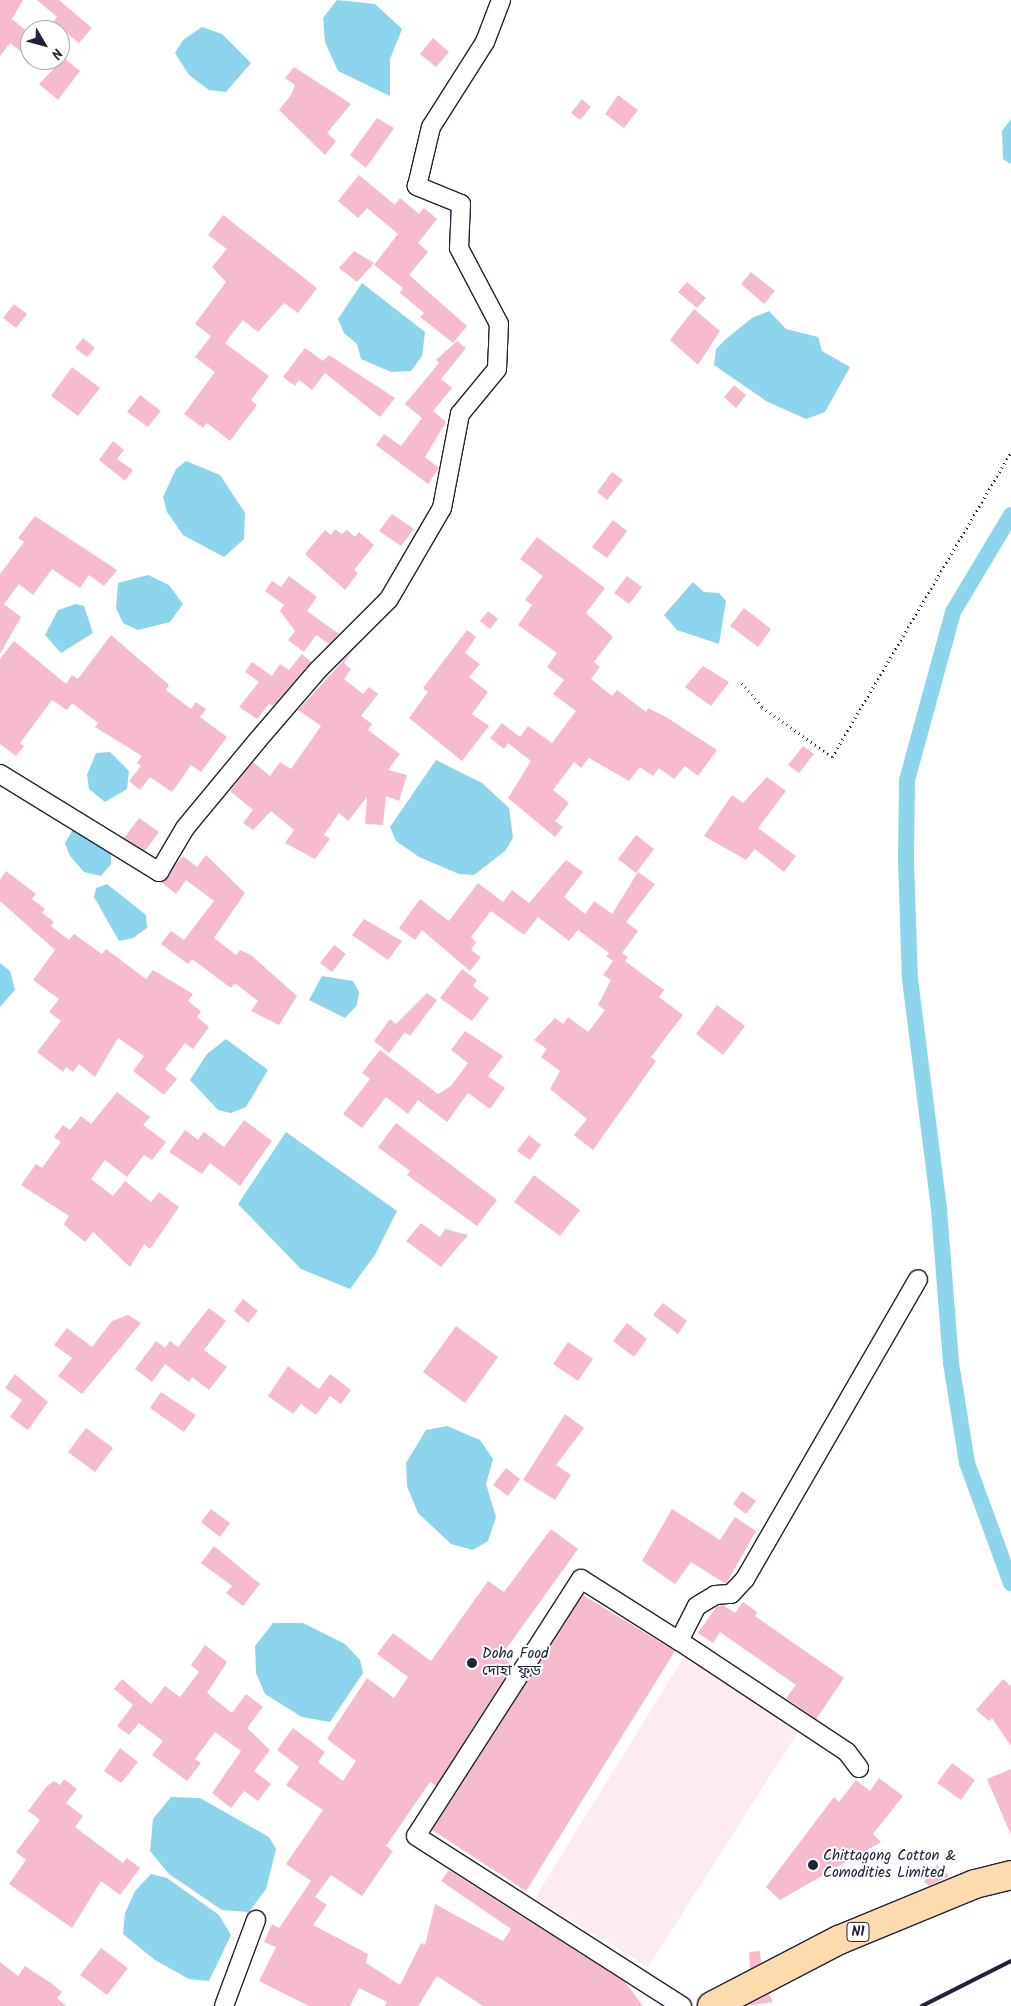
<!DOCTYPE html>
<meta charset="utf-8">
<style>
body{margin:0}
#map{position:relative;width:1011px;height:2006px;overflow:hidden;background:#fff;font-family:Kalam,"Noto Sans Bengali",sans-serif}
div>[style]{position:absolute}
.built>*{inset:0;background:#fcebf0}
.water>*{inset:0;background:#8cd5ed}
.canal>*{height:16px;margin:-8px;padding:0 8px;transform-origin:8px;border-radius:8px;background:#8cd5ed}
.building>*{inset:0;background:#f6bccd}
.path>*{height:2.5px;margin-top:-1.25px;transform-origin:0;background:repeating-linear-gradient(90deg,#22223b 0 1px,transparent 0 5px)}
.roads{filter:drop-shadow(1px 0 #22223b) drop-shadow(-1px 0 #22223b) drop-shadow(0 1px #22223b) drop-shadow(0 -1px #22223b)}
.minor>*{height:18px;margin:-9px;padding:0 9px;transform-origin:9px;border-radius:9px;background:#fff}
.trunk>*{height:28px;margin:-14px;padding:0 14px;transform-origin:14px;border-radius:14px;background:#fedbac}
.rail>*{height:4px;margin:-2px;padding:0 2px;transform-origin:2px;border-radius:2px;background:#22223b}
.dots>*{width:14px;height:14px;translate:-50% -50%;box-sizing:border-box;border:2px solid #fff;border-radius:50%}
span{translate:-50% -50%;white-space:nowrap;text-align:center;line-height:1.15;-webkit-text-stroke:4px #fff;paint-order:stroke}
.shield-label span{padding:1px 4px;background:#fff;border:1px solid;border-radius:4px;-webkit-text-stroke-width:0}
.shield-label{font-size:14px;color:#22223b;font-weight:700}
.poi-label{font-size:15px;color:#22223b}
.left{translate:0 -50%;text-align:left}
.north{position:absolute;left:20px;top:20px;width:50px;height:50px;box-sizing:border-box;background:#fff;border:1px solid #a7a7b1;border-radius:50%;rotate:127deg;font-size:14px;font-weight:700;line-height:20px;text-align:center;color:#22223b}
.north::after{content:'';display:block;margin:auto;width:18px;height:22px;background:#22223b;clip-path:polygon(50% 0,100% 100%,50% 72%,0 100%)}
</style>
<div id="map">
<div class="built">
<div style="clip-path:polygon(685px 1655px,800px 1729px,648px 1967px,535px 1898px)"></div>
</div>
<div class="water">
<div style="clip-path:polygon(337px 0,375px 4px,402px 29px,390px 59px,390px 96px,338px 71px,325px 42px,323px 18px)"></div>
<div style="clip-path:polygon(202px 27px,222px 34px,251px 63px,226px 92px,209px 90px,189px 75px,175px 53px,183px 40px)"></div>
<div style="clip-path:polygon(1011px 119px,1011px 164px,1003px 159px,1002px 131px)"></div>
<div style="clip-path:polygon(362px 283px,425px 332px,422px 356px,411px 371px,391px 372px,361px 359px,357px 344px,344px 333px,338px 319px)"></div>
<div style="clip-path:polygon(769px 311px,786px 329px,818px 337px,822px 351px,850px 367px,825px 412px,806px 419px,766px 401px,714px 365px,716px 349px,726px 339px,752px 318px)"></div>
<div style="clip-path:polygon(186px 461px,220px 475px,245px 513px,244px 539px,224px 557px,183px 535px,167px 512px,163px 497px,176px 469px)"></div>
<div style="clip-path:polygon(148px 575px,169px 585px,183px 604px,170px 622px,138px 630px,123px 623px,116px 608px,118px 583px)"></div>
<div style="clip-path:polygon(693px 582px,704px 592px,719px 593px,726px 601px,719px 644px,677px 630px,664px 615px)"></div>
<div style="clip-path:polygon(76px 604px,84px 606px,93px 633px,61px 653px,45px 635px,58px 610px)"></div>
<div style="clip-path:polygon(110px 752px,129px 771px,127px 789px,105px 802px,89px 789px,87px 775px,96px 753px)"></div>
<div style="clip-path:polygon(436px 760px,482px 783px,509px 808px,513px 838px,505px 851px,474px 875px,459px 874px,419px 857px,396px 841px,390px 827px)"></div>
<div style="clip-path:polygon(75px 826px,111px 853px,111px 864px,101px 876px,84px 872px,70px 856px,65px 843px)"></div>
<div style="clip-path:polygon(107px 884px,146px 915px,147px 928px,133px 938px,119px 941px,94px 897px,96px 888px)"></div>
<div style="clip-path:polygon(0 963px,10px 971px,15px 990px,0 1007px)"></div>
<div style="clip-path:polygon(322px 976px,353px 981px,359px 992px,357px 1005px,345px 1018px,309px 1000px)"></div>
<div style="clip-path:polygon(226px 1039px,268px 1070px,246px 1107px,231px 1113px,218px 1110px,190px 1080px,207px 1054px)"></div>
<div style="clip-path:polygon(286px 1132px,397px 1211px,375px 1255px,350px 1289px,301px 1269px,238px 1204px)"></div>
<div style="clip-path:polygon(447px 1426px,480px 1440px,493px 1459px,486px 1484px,496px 1517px,488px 1541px,473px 1550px,451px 1544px,418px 1513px,407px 1486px,406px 1463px,426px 1430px)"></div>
<div style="clip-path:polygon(273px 1623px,303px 1623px,345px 1644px,360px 1660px,363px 1673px,330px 1722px,302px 1717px,265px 1694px,256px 1673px,255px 1646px)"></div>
<div style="clip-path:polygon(171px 1797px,200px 1798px,269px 1837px,276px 1849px,266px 1889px,249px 1912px,222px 1910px,169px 1874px,150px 1851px,153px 1819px)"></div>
<div style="clip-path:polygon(151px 1874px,167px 1878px,219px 1915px,231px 1935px,209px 1981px,189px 1979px,155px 1960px,123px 1934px,125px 1913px,135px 1891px)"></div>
</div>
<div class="canal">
<div style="left:1011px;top:515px;width:113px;rotate:120.9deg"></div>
<div style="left:953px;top:612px;width:174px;rotate:105.3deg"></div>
<div style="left:907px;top:780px;width:81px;rotate:90.7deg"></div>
<div style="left:906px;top:861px;width:118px;rotate:88.1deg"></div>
<div style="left:910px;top:979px;width:233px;rotate:82.8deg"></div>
<div style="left:939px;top:1210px;width:153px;rotate:85.5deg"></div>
<div style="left:951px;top:1363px;width:101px;rotate:80.9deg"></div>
<div style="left:967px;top:1463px;width:128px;rotate:69.9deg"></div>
</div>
<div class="building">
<div style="clip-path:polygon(0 0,23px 0,12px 19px,30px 34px,30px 59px,10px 43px,0 56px)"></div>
<div style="clip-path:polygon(37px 0,59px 0,92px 28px,79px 43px,53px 22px,57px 17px)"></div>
<div style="clip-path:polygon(433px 38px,449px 52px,436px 67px,420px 54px)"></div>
<div style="clip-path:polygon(64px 58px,80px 71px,58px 100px,39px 84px)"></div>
<div style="clip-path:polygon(294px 67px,351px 104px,327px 133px,336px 141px,325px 155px,279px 110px,291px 95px,295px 85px,285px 78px)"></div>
<div style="clip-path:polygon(618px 95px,638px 110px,624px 128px,605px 114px)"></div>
<div style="clip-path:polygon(582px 99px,591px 107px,580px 120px,571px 113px)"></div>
<div style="clip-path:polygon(377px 118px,394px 128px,366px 168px,350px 155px)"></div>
<div style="clip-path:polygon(359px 175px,395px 205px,400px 198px,419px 214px,424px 208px,437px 219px,418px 243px,428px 252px,409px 275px,467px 326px,453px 343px,420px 317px,424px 313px,400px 293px,403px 288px,374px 265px,398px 234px,367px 208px,358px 218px,338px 201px)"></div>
<div style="clip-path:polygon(223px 215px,317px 288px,298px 313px,284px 303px,258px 332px,243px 320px,225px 343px,269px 376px,251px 400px,257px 405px,230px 441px,207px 423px,203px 428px,184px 414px,215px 372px,195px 357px,211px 336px,195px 324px,226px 282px,212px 267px,227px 249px,208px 235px)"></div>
<div style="clip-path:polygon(354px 251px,374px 263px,357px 282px,339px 268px)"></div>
<div style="clip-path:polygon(751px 272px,775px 291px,764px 304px,741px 284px)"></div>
<div style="clip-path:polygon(687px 282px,706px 298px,697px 308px,678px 292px)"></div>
<div style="clip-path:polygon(14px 304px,27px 314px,16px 328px,3px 318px)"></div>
<div style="clip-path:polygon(694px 309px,720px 331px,698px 365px,670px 340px)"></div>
<div style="clip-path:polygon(83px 338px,95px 348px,87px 357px,75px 348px)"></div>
<div style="clip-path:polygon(457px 341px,466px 348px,441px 379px,452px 388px,433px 411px,446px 422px,425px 457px,439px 468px,428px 484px,376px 445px,384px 434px,401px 446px,422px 418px,405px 404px,439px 363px,436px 360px)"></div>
<div style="clip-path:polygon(305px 348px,323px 361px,329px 355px,395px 398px,380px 417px,325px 373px,312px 390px,299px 380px,295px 386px,283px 377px)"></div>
<div style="clip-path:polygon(72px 367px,100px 388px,78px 416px,51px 396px)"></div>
<div style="clip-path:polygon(734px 385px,746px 395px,736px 408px,724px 397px)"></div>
<div style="clip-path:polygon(140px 395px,161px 411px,148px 427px,127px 412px)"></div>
<div style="clip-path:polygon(113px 441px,124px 450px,117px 459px,133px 470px,125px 481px,99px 460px)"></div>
<div style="clip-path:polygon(612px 472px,623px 480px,607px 500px,597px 492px)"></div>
<div style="clip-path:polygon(392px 514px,414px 529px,401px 546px,379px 531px)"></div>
<div style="clip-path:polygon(35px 516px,117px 570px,104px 586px,89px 575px,80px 588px,52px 569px,33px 595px,19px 584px,4px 604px,21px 617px,0 654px,0 574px,24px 542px,18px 538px)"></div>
<div style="clip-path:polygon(613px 520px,627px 531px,607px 558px,592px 547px)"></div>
<div style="clip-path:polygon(335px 529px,342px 534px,347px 530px,355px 537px,359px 532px,374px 545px,354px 570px,358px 573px,345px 590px,305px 554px,325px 530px,331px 535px)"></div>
<div style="clip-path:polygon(537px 537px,605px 588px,586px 613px,613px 637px,594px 662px,600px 667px,591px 679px,612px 696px,617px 690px,646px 712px,648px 708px,666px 717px,717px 750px,698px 776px,685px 766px,674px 779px,659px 768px,653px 776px,640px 767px,629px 781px,589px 758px,581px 768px,574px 762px,553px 790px,569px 803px,555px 821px,563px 827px,555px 837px,508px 798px,531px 761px,508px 743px,504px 749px,490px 738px,502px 723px,520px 737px,528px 726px,552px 743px,576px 711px,553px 694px,564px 680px,547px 667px,557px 653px,518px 625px,532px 605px,525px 600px,543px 576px,520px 559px)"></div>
<div style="clip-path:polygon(289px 576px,317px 597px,307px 611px,339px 634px,329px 644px,316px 635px,304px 652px,288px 640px,295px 631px,280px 611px,284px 605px,265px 591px,272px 581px,281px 587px)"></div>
<div style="clip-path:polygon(627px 576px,642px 587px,629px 604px,614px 593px)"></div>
<div style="clip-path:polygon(744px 608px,771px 629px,758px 647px,730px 626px)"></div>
<div style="clip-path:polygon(488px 611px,498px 619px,490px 629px,480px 621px)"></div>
<div style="clip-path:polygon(467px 630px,476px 637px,465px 653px,480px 664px,469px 677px,488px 692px,472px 714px,489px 726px,462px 761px,409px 718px,428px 692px,423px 688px)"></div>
<div style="clip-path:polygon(111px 635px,169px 685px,166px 690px,191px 709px,196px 702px,206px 709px,200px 717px,227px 737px,201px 772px,191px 765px,172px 792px,150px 777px,140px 790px,129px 781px,141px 766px,137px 763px,142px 756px,95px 727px,98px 723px,72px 703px,67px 710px,52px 700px,20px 743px,24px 746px,16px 756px,0 744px,0 659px,14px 641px,66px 684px,72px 675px,78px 679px)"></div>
<div style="clip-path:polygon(354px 649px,344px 663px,351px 669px,344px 679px,363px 694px,369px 687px,378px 694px,361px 716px,372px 724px,368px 730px,400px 754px,388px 770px,407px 775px,399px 801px,386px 796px,383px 825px,365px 824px,367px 797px,348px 821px,339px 813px,324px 835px,330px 839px,315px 859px,285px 843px,294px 830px,271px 811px,253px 830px,243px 823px,253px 810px,230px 791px,253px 762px,270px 776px,280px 762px,291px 769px,321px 726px,298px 710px)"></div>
<div style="clip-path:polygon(302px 654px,311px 662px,273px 706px,269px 704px,257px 719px,239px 707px,259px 682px,245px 672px,252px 662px,272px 676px,280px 664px,289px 670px)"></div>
<div style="clip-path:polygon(703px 666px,729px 682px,711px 706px,685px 687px)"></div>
<div style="clip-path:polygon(803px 746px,814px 754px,799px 773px,788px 765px)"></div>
<div style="clip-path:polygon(767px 777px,786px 791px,758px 828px,796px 856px,784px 872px,755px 849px,746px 860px,704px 836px,732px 795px,743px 803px)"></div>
<div style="clip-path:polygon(139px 818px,159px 832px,145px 851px,124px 838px)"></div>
<div style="clip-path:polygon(636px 835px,654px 849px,636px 873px,618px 859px)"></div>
<div style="clip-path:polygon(206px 855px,245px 893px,214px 938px,236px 955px,240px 950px,251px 955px,297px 996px,279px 1025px,251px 1011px,258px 1001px,235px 983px,231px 988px,192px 959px,188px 964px,161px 944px,171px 931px,184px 940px,214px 901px,186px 880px,176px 894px,161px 882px,183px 856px,197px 867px)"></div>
<div style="clip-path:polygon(566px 860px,583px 872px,564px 897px,585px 914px,594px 901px,612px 914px,638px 872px,655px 884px,626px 922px,638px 931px,622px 953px,628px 957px,625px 961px,664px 990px,659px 997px,683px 1015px,651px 1057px,656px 1061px,593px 1150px,574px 1135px,587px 1119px,550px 1089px,560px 1071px,541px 1057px,547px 1049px,534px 1040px,555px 1018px,563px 1024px,568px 1017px,588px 1032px,605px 1010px,598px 1005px,611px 980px,603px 975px,613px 961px,606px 956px,609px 953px,578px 930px,569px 941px,538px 917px,524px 935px,491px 911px,471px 937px,476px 942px,471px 950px,481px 957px,470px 971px,422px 930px,415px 940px,399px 928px,420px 899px,449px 921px,478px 883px,503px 902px,512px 890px,529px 903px)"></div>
<div style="clip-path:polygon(6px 871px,36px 894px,32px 899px,45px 909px,42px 913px,54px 922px,51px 926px,69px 940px,74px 934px,102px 954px,106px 949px,146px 979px,153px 970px,193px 994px,188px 1001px,201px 1011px,197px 1017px,209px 1027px,193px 1049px,185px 1043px,165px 1069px,177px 1079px,164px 1095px,133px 1071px,144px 1056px,118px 1038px,95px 1077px,79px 1064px,73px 1072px,66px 1067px,63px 1072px,37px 1052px,61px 1021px,49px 1012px,59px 999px,33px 980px,55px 950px,0 901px,0 880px)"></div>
<div style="clip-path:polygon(364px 919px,402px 941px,388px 960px,352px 935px)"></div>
<div style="clip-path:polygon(334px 945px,346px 954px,332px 972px,320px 963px)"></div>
<div style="clip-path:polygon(462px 969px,477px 980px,473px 986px,489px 998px,472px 1021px,440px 998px)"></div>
<div style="clip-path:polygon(427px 993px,437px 1000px,410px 1036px,405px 1032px,389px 1053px,374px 1041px,390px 1019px,396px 1024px)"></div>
<div style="clip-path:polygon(717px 1005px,745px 1026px,723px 1055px,696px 1034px)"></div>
<div style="clip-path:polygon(465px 1031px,503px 1056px,488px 1076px,505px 1088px,490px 1109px,468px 1093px,447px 1122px,418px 1100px,408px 1114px,386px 1097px,362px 1128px,343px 1114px,370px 1079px,362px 1073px,380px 1050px,438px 1094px,451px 1086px,468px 1063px,451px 1050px)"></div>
<div style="clip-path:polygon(117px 1092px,150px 1117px,143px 1125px,166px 1142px,152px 1160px,144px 1155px,127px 1177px,105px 1160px,91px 1179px,113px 1196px,125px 1181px,151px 1202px,159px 1192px,179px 1207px,150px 1249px,144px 1244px,130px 1267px,93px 1232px,85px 1242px,69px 1229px,64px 1224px,69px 1216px,21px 1185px,36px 1164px,42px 1168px,61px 1142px,54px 1137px,63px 1125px,70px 1130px,81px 1116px,91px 1124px)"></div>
<div style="clip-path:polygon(244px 1120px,272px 1141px,240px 1186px,210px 1163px,202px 1174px,169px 1152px,185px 1130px,198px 1140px,204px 1132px,224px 1147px)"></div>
<div style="clip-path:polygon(396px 1123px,497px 1200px,477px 1226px,407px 1175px,410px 1171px,378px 1147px)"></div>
<div style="clip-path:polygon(529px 1135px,541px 1145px,530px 1160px,517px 1151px)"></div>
<div style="clip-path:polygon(534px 1175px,580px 1210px,560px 1236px,514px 1202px)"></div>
<div style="clip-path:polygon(421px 1223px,440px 1237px,445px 1229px,468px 1235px,441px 1267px,406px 1241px)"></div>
<div style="clip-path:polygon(243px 1299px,258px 1311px,248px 1323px,234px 1311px)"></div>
<div style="clip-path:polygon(663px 1303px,687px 1321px,678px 1334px,653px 1315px)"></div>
<div style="clip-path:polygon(209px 1308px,226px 1321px,204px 1350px,227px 1367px,209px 1390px,192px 1377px,189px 1382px,165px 1364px,152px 1382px,135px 1369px,156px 1341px,165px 1348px,170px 1341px,178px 1347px)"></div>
<div style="clip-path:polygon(128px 1315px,141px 1323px,82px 1394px,58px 1376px,72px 1358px,54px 1345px,67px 1328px,92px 1347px,112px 1321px)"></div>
<div style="clip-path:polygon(627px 1323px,647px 1339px,634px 1357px,613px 1341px)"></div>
<div style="clip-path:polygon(456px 1326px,498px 1357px,465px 1403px,423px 1372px)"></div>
<div style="clip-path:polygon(568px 1342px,593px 1359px,578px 1381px,553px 1364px)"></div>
<div style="clip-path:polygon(288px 1366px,319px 1389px,330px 1374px,351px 1390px,341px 1404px,330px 1396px,316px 1415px,301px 1404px,293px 1414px,268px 1396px)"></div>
<div style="clip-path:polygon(15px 1374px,48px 1402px,28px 1430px,10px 1417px,22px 1400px,5px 1388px)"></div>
<div style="clip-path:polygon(161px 1392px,196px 1415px,184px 1432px,150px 1408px)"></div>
<div style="clip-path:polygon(565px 1414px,584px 1428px,556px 1465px,571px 1475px,555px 1500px,523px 1480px)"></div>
<div style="clip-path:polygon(86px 1428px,113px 1448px,95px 1472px,68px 1452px)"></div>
<div style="clip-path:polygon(506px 1468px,520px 1479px,508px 1496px,493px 1485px)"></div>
<div style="clip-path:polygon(742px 1491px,756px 1501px,746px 1514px,733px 1504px)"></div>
<div style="clip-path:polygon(211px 1509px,230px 1523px,220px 1537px,201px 1522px)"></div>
<div style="clip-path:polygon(672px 1509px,720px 1540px,735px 1517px,756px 1531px,726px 1584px,691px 1562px,675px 1584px,642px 1561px)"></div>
<div style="clip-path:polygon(551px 1529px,578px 1549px,501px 1656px,513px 1665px,436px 1786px,430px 1782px,386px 1846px,393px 1851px,362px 1896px,331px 1875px,315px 1897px,327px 1905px,313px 1925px,368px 1954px,366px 1963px,400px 1985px,421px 1943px,425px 1945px,435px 1904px,503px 1941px,511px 1929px,441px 1881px,449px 1870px,625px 1982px,643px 2006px,483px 2006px,437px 1976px,418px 2006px,385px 2006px,387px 2002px,359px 1988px,350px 2006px,309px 2006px,259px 1981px,276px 1947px,264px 1942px,272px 1924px,279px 1928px,311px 1881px,286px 1864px,323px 1810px,286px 1785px,299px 1767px,277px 1750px,293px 1728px,325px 1752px,318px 1762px,343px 1781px,356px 1761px,327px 1739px,367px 1678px,394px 1698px,408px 1677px,377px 1654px,393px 1633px,431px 1661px,488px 1581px,504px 1592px)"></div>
<div style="clip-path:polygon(214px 1546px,260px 1584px,243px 1606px,226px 1593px,232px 1586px,201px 1563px)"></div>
<div style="clip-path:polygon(583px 1595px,675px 1651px,526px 1891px,432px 1830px)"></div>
<div style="clip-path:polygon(743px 1602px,757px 1612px,755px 1616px,844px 1678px,816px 1719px,786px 1698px,796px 1685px,720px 1632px,713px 1643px,698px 1633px,716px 1607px,723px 1605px,735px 1613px)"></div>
<div style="clip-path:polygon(205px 1645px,227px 1662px,207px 1693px,232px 1713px,246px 1694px,263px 1707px,247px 1728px,270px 1750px,254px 1771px,271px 1784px,258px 1801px,244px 1791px,231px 1808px,212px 1793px,241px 1751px,215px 1732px,195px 1759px,201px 1763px,187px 1781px,152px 1755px,163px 1741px,139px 1723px,129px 1735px,117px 1726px,133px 1705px,114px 1689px,122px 1679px,151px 1704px,165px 1686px,180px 1697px,199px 1672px,191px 1665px)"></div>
<div style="clip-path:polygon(1003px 1679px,1011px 1686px,1011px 1746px,992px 1718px,989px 1721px,976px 1710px)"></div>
<div style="clip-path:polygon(120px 1748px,138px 1762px,121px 1783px,104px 1771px)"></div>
<div style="clip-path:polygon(952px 1763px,975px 1780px,961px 1800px,937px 1783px)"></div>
<div style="clip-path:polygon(1011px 1769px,1011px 1835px,987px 1779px)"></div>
<div style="clip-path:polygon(879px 1778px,903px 1796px,873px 1834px,881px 1842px,780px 1900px,766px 1887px,834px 1797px,839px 1802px,856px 1780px,870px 1791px)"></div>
<div style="clip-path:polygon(64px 1779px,77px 1789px,66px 1803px,83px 1816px,75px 1827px,123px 1863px,127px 1858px,140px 1868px,120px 1895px,101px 1881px,72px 1928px,9px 1884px,26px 1860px,16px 1852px,40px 1820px,28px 1811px,47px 1786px,54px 1781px,60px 1785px)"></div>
<div style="clip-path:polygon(937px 1865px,950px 1876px,929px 1886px,924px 1882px)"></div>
<div style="clip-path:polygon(101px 1948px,128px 1968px,107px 1995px,80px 1975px)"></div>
<div style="clip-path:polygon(760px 1951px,761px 1963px,750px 1969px,749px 1952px)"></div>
<div style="clip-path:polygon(0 1962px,18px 1976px,25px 1966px,51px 1983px,62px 1992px,57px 1998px,66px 2006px,0 2006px)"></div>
<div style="clip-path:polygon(769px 1994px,773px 2002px,746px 2006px)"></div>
</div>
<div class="path">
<div style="left:742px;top:683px;width:31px;rotate:50deg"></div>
<div style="left:762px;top:707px;width:86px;rotate:35.5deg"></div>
<div style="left:832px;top:757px;width:354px;rotate:-59.6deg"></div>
</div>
<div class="roads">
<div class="minor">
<div style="left:0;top:774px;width:187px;rotate:31.6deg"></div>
<div style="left:159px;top:872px;width:51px;rotate:-59.4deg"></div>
<div style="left:185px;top:828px;width:113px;rotate:-50.4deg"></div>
<div style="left:257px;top:741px;width:94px;rotate:-49.3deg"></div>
<div style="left:318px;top:670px;width:100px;rotate:-45deg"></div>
<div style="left:389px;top:599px;width:105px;rotate:-59.8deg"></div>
<div style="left:442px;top:508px;width:96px;rotate:-79.2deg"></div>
<div style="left:460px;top:414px;width:58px;rotate:-50.6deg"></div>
<div style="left:497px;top:369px;width:45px;rotate:-87.5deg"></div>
<div style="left:499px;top:324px;width:86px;rotate:-117.8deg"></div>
<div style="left:459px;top:248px;width:44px;rotate:-87.4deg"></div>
<div style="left:461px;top:204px;width:48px;rotate:-157.8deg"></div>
<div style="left:417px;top:186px;width:61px;rotate:-76.7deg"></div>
<div style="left:431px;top:127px;width:101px;rotate:-57.6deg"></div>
<div style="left:485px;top:42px;width:45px;rotate:-69.1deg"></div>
<div style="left:679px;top:1641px;width:116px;rotate:-147.7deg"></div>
<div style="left:581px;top:1579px;width:305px;rotate:122.7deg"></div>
<div style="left:416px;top:1836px;width:316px;rotate:32.6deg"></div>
<div style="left:859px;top:1768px;width:20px;rotate:-127deg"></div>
<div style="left:847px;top:1752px;width:201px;rotate:-146.5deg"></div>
<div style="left:679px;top:1641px;width:39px;rotate:-63deg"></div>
<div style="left:697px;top:1606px;width:21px;rotate:-31deg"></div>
<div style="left:715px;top:1595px;width:16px;rotate:-4deg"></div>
<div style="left:731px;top:1594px;width:21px;rotate:-47deg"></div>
<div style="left:745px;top:1579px;width:346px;rotate:-60deg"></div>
<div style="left:224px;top:2006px;width:92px;rotate:-69.6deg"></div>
</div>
<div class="trunk">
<div style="left:712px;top:2006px;width:143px;rotate:-27.5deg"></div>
<div style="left:839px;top:1940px;width:147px;rotate:-22.4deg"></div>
<div style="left:975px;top:1884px;width:37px;rotate:-14deg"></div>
</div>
</div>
<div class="rail">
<div style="left:922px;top:2006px;width:100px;rotate:-26.8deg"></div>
</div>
<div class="dots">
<div style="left:472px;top:1663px;background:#22223b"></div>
<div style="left:813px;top:1865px;background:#22223b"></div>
</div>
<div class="shield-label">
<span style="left:858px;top:1932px">N1</span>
</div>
<div class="poi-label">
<span class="left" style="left:482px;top:1663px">Doha Food<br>দোহা ফুড</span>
<span class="left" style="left:823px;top:1865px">Chittagong Cotton &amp;<br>Comodities Limited</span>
</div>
<div class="north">N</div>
</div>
